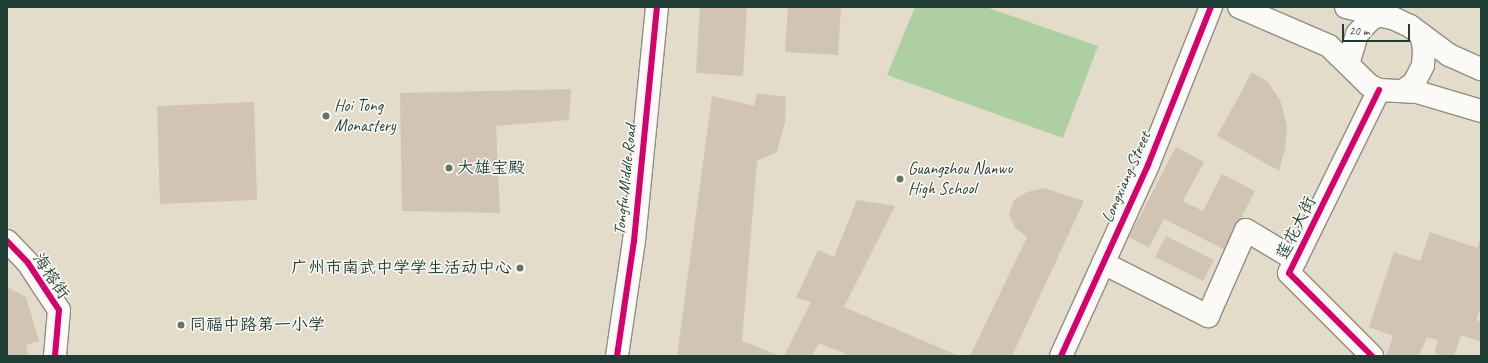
<!DOCTYPE html>
<meta charset="utf-8">
<style>
body{margin:0}
#map{position:relative;width:1488px;height:363px;overflow:hidden;background:#e4dcca;font-family:Caveat,"LXGW WenKai TC",sans-serif}
div>[style]{position:absolute}
.green>*{inset:0;background:#adcfa1}
.building>*{inset:0;background:#d1c4b3}
.roads{filter:drop-shadow(1px 0 #8d8e83) drop-shadow(-1px 0 #8d8e83) drop-shadow(0 1px #8d8e83) drop-shadow(0 -1px #8d8e83)}
.street>*{height:22px;margin:-11px;padding:0 11px;transform-origin:11px;border-radius:11px;background:#fbfaf7}
.secondary>*{height:22px;margin:-11px;padding:0 11px;transform-origin:11px;border-radius:11px;background:#fbfaf7}
.cycleway>*{height:6px;margin:-3px;padding:0 3px;transform-origin:3px;border-radius:3px;background:#d6006c}
.dots>*{width:11px;height:11px;translate:-50% -50%;box-sizing:border-box;border:2px solid #fdfcf7;border-radius:50%}
span{translate:-50% -50%;white-space:nowrap;text-align:center;line-height:1.15;-webkit-text-stroke:3px #fdfcf7;paint-order:stroke}
.poi-label{font-size:17px;color:#1f3d34}
.left{translate:0 -50%;text-align:left}
.right{translate:-100% -50%;text-align:right}
.street-label{font-size:17px;color:#1f3d34}
.frame{position:absolute;inset:0;border:8px solid #1f3d34;pointer-events:none}
.scale{position:absolute;left:1342px;top:24px;width:68px;height:18px;box-sizing:border-box;border:2px solid #1f3d34;border-top:0;padding-left:5px;font-size:12px;line-height:14px;white-space:nowrap;color:#1f3d34;-webkit-text-stroke:3px #fdfcf7;paint-order:stroke}
</style>
<div id="map">
<div class="green">
<div style="clip-path:polygon(915px 7px,986px 7px,1098px 46px,1063px 138px,887px 75px)"></div>
</div>
<div class="building">
<div style="clip-path:polygon(700px 7px,747px 7px,743px 76px,696px 73px)"></div>
<div style="clip-path:polygon(788px 7px,841px 7px,838px 55px,785px 52px)"></div>
<div style="clip-path:polygon(1252px 72px,1268px 82px,1280px 100px,1287px 125px,1285px 149px,1279px 171px,1217px 136px)"></div>
<div style="clip-path:polygon(571px 89px,569px 120px,496px 126px,500px 213px,402px 211px,400px 93px)"></div>
<div style="clip-path:polygon(757px 93px,786px 97px,785px 122px,777px 152px,757px 161px,742px 341px,781px 356px,677px 356px,712px 96px,754px 106px)"></div>
<div style="clip-path:polygon(254px 102px,257px 200px,160px 204px,157px 106px)"></div>
<div style="clip-path:polygon(1176px 147px,1204px 162px,1183px 201px,1203px 211px,1222px 174px,1255px 191px,1225px 250px,1164px 219px,1149px 248px,1129px 237px)"></div>
<div style="clip-path:polygon(1044px 188px,1084px 201px,1012px 356px,970px 356px,1027px 237px,1015px 228px,1009px 214px,1014px 200px,1027px 192px)"></div>
<div style="clip-path:polygon(857px 200px,895px 206px,844px 307px,959px 356px,850px 356px,819px 343px,812px 356px,784px 356px,811px 302px,796px 298px,818px 250px,834px 257px)"></div>
<div style="clip-path:polygon(1430px 232px,1477px 248px,1481px 237px,1481px 306px,1476px 320px,1481px 322px,1481px 342px,1461px 335px,1454px 356px,1443px 356px,1434px 353px,1438px 340px,1427px 337px,1419px 356px,1386px 356px,1393px 336px,1369px 327px,1394px 252px,1420px 261px)"></div>
<div style="clip-path:polygon(1166px 236px,1214px 260px,1203px 281px,1155px 257px)"></div>
<div style="clip-path:polygon(7px 287px,26px 297px,39px 341px,26px 345px,29px 356px,7px 356px)"></div>
</div>
<div class="roads">
<div class="street">
<div style="left:7px;top:241px;width:30px;rotate:46deg"></div>
<div style="left:28px;top:263px;width:56px;rotate:56.6deg"></div>
<div style="left:59px;top:310px;width:46px;rotate:95deg"></div>
<div style="left:1103px;top:263px;width:118px;rotate:26.8deg"></div>
<div style="left:1208px;top:316px;width:94px;rotate:-66.2deg"></div>
<div style="left:1246px;top:230px;width:58px;rotate:31deg"></div>
<div style="left:1061px;top:356px;width:210px;rotate:-65.5deg"></div>
<div style="left:1148px;top:165px;width:170px;rotate:-68.3deg"></div>
<div style="left:1372px;top:356px;width:117px;rotate:-135deg"></div>
<div style="left:1289px;top:273px;width:204px;rotate:-63.8deg"></div>
</div>
<div class="secondary">
<div style="left:1239px;top:7px;width:98px;rotate:23.4deg"></div>
<div style="left:1329px;top:46px;width:56px;rotate:44.3deg"></div>
<div style="left:1369px;top:85px;width:11px;rotate:27deg"></div>
<div style="left:1379px;top:90px;width:38px;rotate:3deg"></div>
<div style="left:1417px;top:92px;width:67px;rotate:16.5deg"></div>
<div style="left:1346px;top:7px;width:50px;rotate:13.8deg"></div>
<div style="left:1395px;top:19px;width:17px;rotate:25deg"></div>
<div style="left:1410px;top:26px;width:49px;rotate:36.6deg"></div>
<div style="left:1449px;top:55px;width:35px;rotate:24deg"></div>
<div style="left:1348px;top:64px;width:31px;rotate:-73deg"></div>
<div style="left:1357px;top:34px;width:19px;rotate:-47deg"></div>
<div style="left:1370px;top:20px;width:12px;rotate:-31deg"></div>
<div style="left:1403px;top:91px;width:14px;rotate:-36deg"></div>
<div style="left:1414px;top:83px;width:20px;rotate:-63deg"></div>
<div style="left:1423px;top:65px;width:16px;rotate:-86deg"></div>
<div style="left:1424px;top:49px;width:15px;rotate:-101deg"></div>
<div style="left:617px;top:356px;width:116px;rotate:-81.6deg"></div>
<div style="left:634px;top:241px;width:235px;rotate:-84.4deg"></div>
</div>
</div>
<div class="cycleway">
<div style="left:7px;top:241px;width:30px;rotate:46deg"></div>
<div style="left:28px;top:263px;width:56px;rotate:56.6deg"></div>
<div style="left:59px;top:310px;width:46px;rotate:95deg"></div>
<div style="left:617px;top:356px;width:116px;rotate:-81.6deg"></div>
<div style="left:634px;top:241px;width:235px;rotate:-84.4deg"></div>
<div style="left:1061px;top:356px;width:210px;rotate:-65.5deg"></div>
<div style="left:1148px;top:165px;width:170px;rotate:-68.3deg"></div>
<div style="left:1372px;top:356px;width:117px;rotate:-135deg"></div>
<div style="left:1289px;top:273px;width:204px;rotate:-63.8deg"></div>
</div>
<div class="dots">
<div style="left:326px;top:116px;background:#647568"></div>
<div style="left:449px;top:168px;background:#647568"></div>
<div style="left:900px;top:179px;background:#647568"></div>
<div style="left:520px;top:268px;background:#647568"></div>
<div style="left:181px;top:325px;background:#647568"></div>
</div>
<div class="poi-label">
<span class="left" style="left:334px;top:116px">Hoi Tong<br>Monastery</span>
<span class="left" style="left:457px;top:168px">大雄宝殿</span>
<span class="left" style="left:908px;top:179px">Guangzhou Nanwu<br>High School</span>
<span class="right" style="left:512px;top:268px">广州市南武中学学生活动中心</span>
<span class="left" style="left:189px;top:325px">同福中路第一小学</span>
</div>
<div class="street-label">
<span style="left:1126px;top:177px;rotate:-66deg">Longxiang Street</span>
<span style="left:625px;top:180px;rotate:-84deg">Tongfu Middle Road</span>
<span style="left:1296px;top:228px;rotate:-64deg">莲花大街</span>
<span style="left:51px;top:276px;rotate:56deg">海榕街</span>
</div>
<div class="frame"></div>
<div class="scale">20 m</div>
</div>
